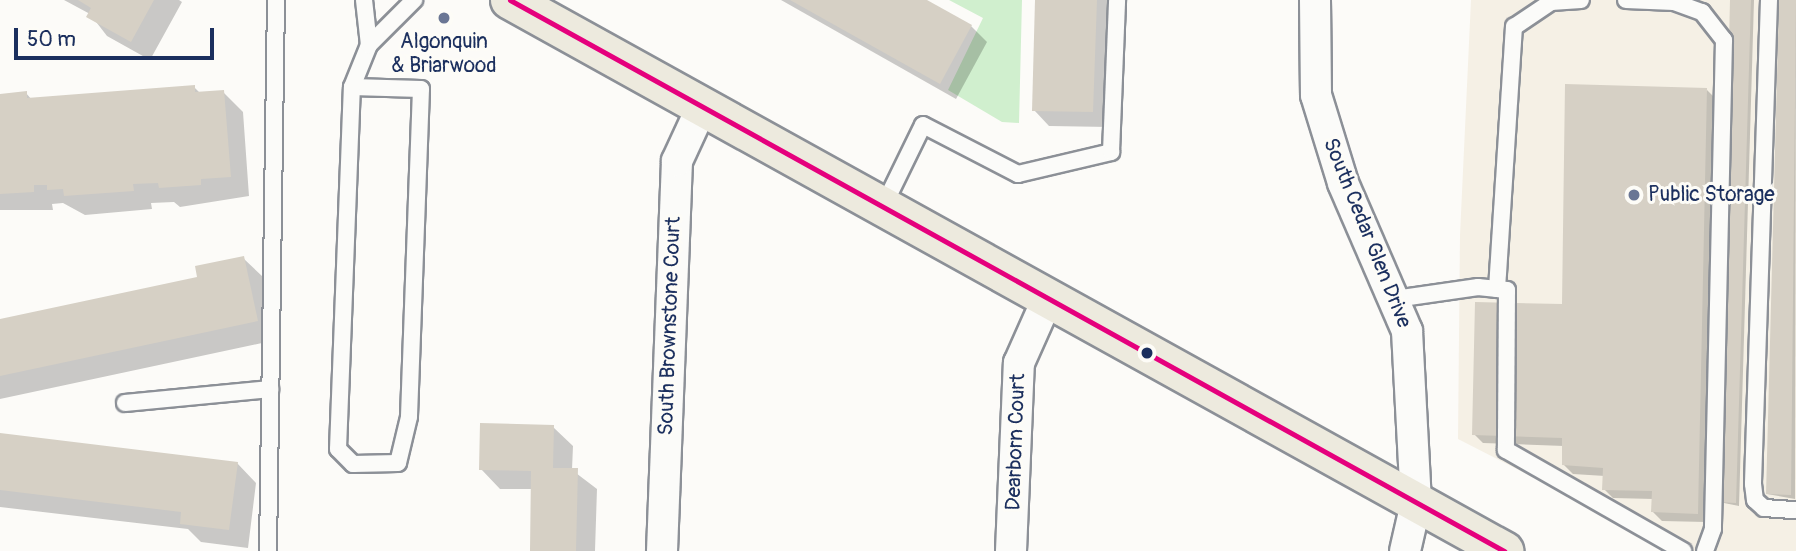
<!DOCTYPE html>
<style>
body{margin:0}
#map{position:relative;width:1796px;height:551px;overflow:hidden;background:#fcfbf8;font-family:Pangolin,sans-serif}
div>[style]{position:absolute}
.built>*{inset:0;background:#f5f0e5}
.green>*{inset:0;background:#d0efce}
.shadow>*{inset:0;background:#0003}
.building>*{inset:0;background:#d6d0c5}
.roads{filter:drop-shadow(2px 0 #8c9097) drop-shadow(-2px 0 #8c9097) drop-shadow(0 2px #8c9097) drop-shadow(0 -2px #8c9097)}
.service>*{height:16px;margin:-8px;padding:0 8px;transform-origin:8px;border-radius:8px;background:#fbfbf9}
.minor>*{height:30px;margin:-15px;padding:0 15px;transform-origin:15px;border-radius:15px;background:#fbfbf9}
.primary>*{height:38px;margin:-19px;padding:0 19px;transform-origin:19px;border-radius:19px;background:#edeade}
.bus-1>*{height:5px;margin:-2.5px;padding:0 2.5px;transform-origin:2.5px;border-radius:2.5px;background:#e5007d}
.dots>*{width:19px;height:19px;translate:-50% -50%;box-sizing:border-box;border:4px solid #fdfcf7;border-radius:50%}
span{translate:-50% -50%;white-space:nowrap;text-align:center;line-height:1.15;-webkit-text-stroke:6px #fdfcf7;paint-order:stroke}
.poi-label{font-size:21px;color:#1b2f5e}
.left{translate:0 -50%;text-align:left}
.street-label{font-size:21px;color:#1b2f5e}
.scale{position:absolute;left:14px;top:28px;width:200px;height:32px;box-sizing:border-box;border:4px solid #1b2f5e;border-top:0;padding-left:9px;font-size:21px;line-height:24px;white-space:nowrap;color:#1b2f5e;-webkit-text-stroke:5px #fdfcf7;paint-order:stroke}
</style>
<div id="map">
<div class="built">
<div style="clip-path:polygon(1471px 0,1796px 0,1796px 551px,1677px 551px,1458px 439px,1460px 235px)"></div>
</div>
<div class="green">
<div style="clip-path:polygon(949px 0,1022px 0,1019px 123px,1002px 122px,948px 90px,983px 18px)"></div>
</div>
<div class="shadow">
<div style="clip-path:polygon(64px 0,179px 0,182px 2px,150px 60px,107px 36px,90px 14px)"></div>
<div style="clip-path:polygon(781px 0,924px 0,971px 26px,987px 42px,956px 99px)"></div>
<div style="clip-path:polygon(1037px 0,1112px 0,1109px 127px,1049px 126px,1034px 110px)"></div>
<div style="clip-path:polygon(1732px 0,1754px 0,1739px 506px,1719px 502px)"></div>
<div style="clip-path:polygon(1781px 0,1796px 0,1795px 499px,1767px 494px)"></div>
<div style="clip-path:polygon(194px 87px,201px 94px,223px 92px,243px 112px,249px 196px,180px 207px,174px 202px,151px 203px,152px 209px,85px 215px,63px 203px,52px 204px,53px 210px,0 210px,0 95px,26px 93px,32px 100px)"></div>
<div style="clip-path:polygon(1707px 90px,1716px 99px,1706px 522px,1662px 521px,1653px 512px,1654px 499px,1613px 498px,1604px 489px,1605px 476px,1573px 474px,1564px 465px,1564px 446px,1483px 443px,1474px 434px)"></div>
<div style="clip-path:polygon(243px 258px,263px 277px,276px 340px,0 399px,0 320px,199px 279px)"></div>
<div style="clip-path:polygon(553px 427px,573px 446px,572px 470px,597px 489px,595px 551px,531px 551px,533px 489px,500px 489px,481px 469px)"></div>
<div style="clip-path:polygon(0 435px,237px 463px,256px 483px,248px 548px,201px 542px,188px 529px,0 507px)"></div>
</div>
<div class="building">
<div style="clip-path:polygon(78px 0,154px 0,131px 42px,86px 17px,91px 8px)"></div>
<div style="clip-path:polygon(790px 0,927px 0,972px 25px,940px 84px)"></div>
<div style="clip-path:polygon(1035px 0,1097px 0,1093px 112px,1032px 111px)"></div>
<div style="clip-path:polygon(1730px 0,1751px 0,1736px 503px,1718px 502px)"></div>
<div style="clip-path:polygon(1779px 0,1796px 0,1791px 495px,1766px 494px)"></div>
<div style="clip-path:polygon(1565px 84px,1707px 88px,1698px 514px,1651px 512px,1652px 491px,1602px 490px,1603px 468px,1562px 465px,1562px 438px,1472px 435px,1475px 302px,1562px 304px)"></div>
<div style="clip-path:polygon(195px 85px,195px 92px,224px 90px,231px 177px,201px 179px,201px 185px,159px 188px,158px 183px,133px 184px,134px 191px,64px 196px,63px 189px,47px 190px,47px 185px,34px 185px,34px 192px,0 194px,0 94px,27px 91px,27px 98px)"></div>
<div style="clip-path:polygon(244px 256px,258px 321px,0 376px,0 319px,197px 277px,195px 266px)"></div>
<div style="clip-path:polygon(480px 423px,554px 425px,553px 468px,578px 468px,576px 551px,530px 551px,531px 471px,479px 470px)"></div>
<div style="clip-path:polygon(0 433px,238px 462px,229px 530px,180px 524px,181px 512px,0 490px)"></div>
</div>
<div class="roads">
<div class="service">
<div style="left:364px;top:0;width:45px;rotate:83.7deg"></div>
<div style="left:1626px;top:0;width:48px;rotate:2.4deg"></div>
<div style="left:1674px;top:2px;width:30px;rotate:20deg"></div>
<div style="left:1702px;top:12px;width:36px;rotate:52deg"></div>
<div style="left:1724px;top:40px;width:489px;rotate:91.3deg"></div>
<div style="left:1713px;top:529px;width:23px;rotate:110deg"></div>
<div style="left:1769px;top:0;width:484px;rotate:91.9deg"></div>
<div style="left:1753px;top:484px;width:16px;rotate:83deg"></div>
<div style="left:1755px;top:500px;width:12px;rotate:42deg"></div>
<div style="left:1764px;top:508px;width:32px;rotate:4deg"></div>
<div style="left:352px;top:87px;width:69px;rotate:1.7deg"></div>
<div style="left:421px;top:89px;width:328px;rotate:92.1deg"></div>
<div style="left:409px;top:417px;width:47px;rotate:103.4deg"></div>
<div style="left:398px;top:463px;width:45px;rotate:178.7deg"></div>
<div style="left:353px;top:464px;width:21px;rotate:-135deg"></div>
<div style="left:338px;top:449px;width:362px;rotate:-87.8deg"></div>
<div style="left:352px;top:87px;width:45px;rotate:-68deg"></div>
<div style="left:369px;top:45px;width:64px;rotate:-45deg"></div>
<div style="left:883px;top:207px;width:91px;rotate:-64deg"></div>
<div style="left:923px;top:125px;width:107px;rotate:27.3deg"></div>
<div style="left:1018px;top:174px;width:96px;rotate:-13.3deg"></div>
<div style="left:1111px;top:152px;width:152px;rotate:-87.7deg"></div>
<div style="left:1497px;top:289px;width:263px;rotate:-86.3deg"></div>
<div style="left:1514px;top:27px;width:45px;rotate:-34deg"></div>
<div style="left:1551px;top:2px;width:30px;rotate:-4deg"></div>
<div style="left:1395px;top:299px;width:84px;rotate:-8.2deg"></div>
<div style="left:1478px;top:287px;width:29px;rotate:6deg"></div>
<div style="left:1507px;top:290px;width:160px;rotate:90.4deg"></div>
<div style="left:1506px;top:450px;width:204px;rotate:29.7deg"></div>
<div style="left:125px;top:403px;width:146px;rotate:-5.5deg"></div>
<div style="left:268px;top:551px;width:551px;rotate:-89.17deg"></div>
</div>
<div class="minor">
<div style="left:1315px;top:0;width:95px;rotate:89.4deg"></div>
<div style="left:1316px;top:95px;width:92px;rotate:72.9deg"></div>
<div style="left:1343px;top:183px;width:161px;rotate:66.6deg"></div>
<div style="left:1407px;top:331px;width:172px;rotate:87deg"></div>
<div style="left:1416px;top:503px;width:49px;rotate:102.9deg"></div>
<div style="left:662px;top:551px;width:390px;rotate:-87.8deg"></div>
<div style="left:677px;top:161px;width:60px;rotate:-65.2deg"></div>
<div style="left:1011px;top:551px;width:188px;rotate:-87.6deg"></div>
<div style="left:1019px;top:363px;width:71px;rotate:-66deg"></div>
</div>
<div class="primary">
<div style="left:510px;top:0;width:1137px;rotate:29deg"></div>
</div>
</div>
<div class="bus-1">
<div style="left:510px;top:0;width:1137px;rotate:29deg"></div>
</div>
<div class="dots">
<div style="left:444px;top:18px;background:#6a7694"></div>
<div style="left:1634px;top:195px;background:#6a7694"></div>
<div style="left:1147px;top:353px;background:#1b2f5e"></div>
</div>
<div class="poi-label">
<span style="left:444px;top:54px">Algonquin<br>&amp; Briarwood</span>
<span class="left" style="left:1648px;top:195px">Public Storage</span>
</div>
<div class="street-label">
<span style="left:1367px;top:233px;rotate:68deg">South Cedar Glen Drive</span>
<span style="left:670px;top:326px;rotate:-88deg">South Brownstone Court</span>
<span style="left:1016px;top:442px;rotate:-88deg">Dearborn Court</span>
</div>
<div class="scale">50 m</div>
</div>
